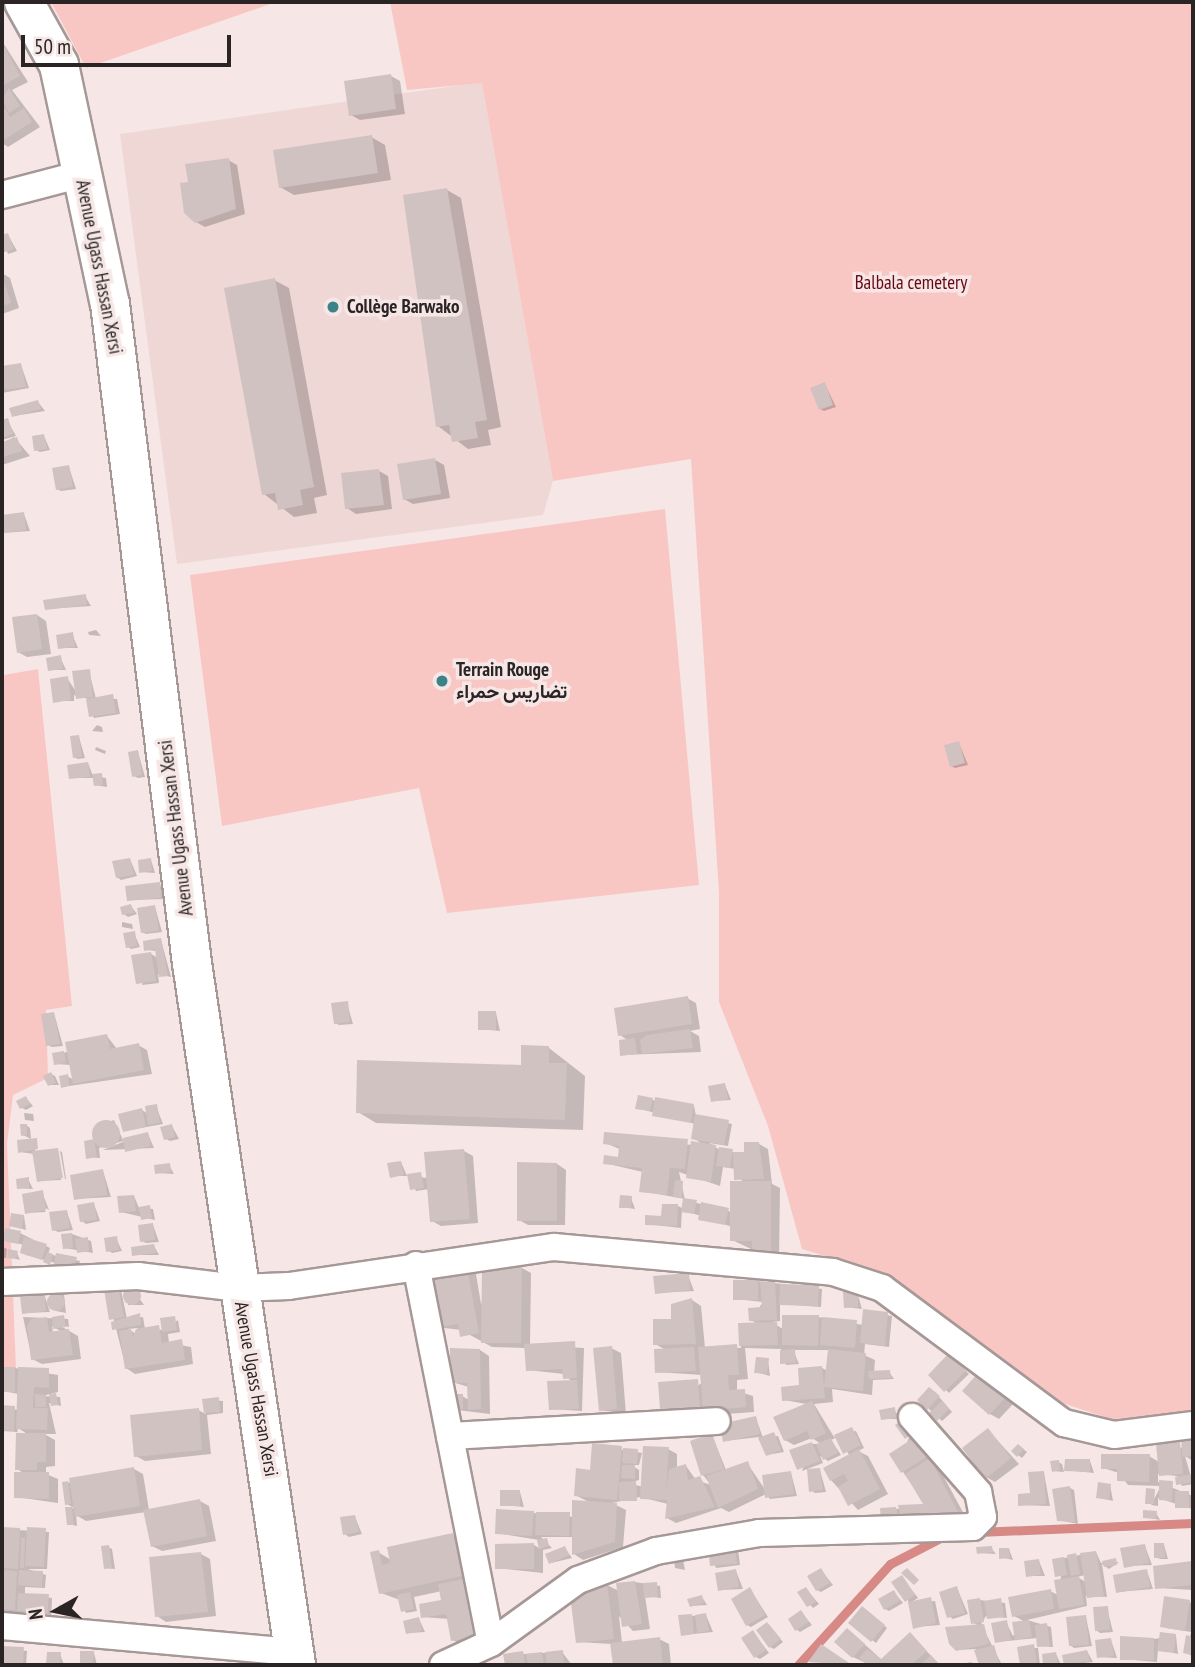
<!DOCTYPE html>
<meta charset="utf-8">
<style>
body{margin:0}
#map{position:relative;width:1195px;height:1667px;overflow:hidden;background:#f6e7e6;font-family:"PT Sans Narrow",Vazirmatn,sans-serif}
div>[style]{position:absolute}
.built>*{inset:0;background:#eed7d5}
.green>*{inset:0;background:#f8c7c4}
.shadow>*{inset:0;background:#0003}
.stream>*{height:9px;margin:-4.5px;padding:0 4.5px;transform-origin:4.5px;border-radius:4.5px;background:#d68985}
.building>*{inset:0;background:#d0c2c1}
.round{border-radius:50%}
.roads{filter:drop-shadow(2px 0 #a69897) drop-shadow(-2px 0 #a69897) drop-shadow(0 2px #a69897) drop-shadow(0 -2px #a69897)}
.street>*{height:26px;margin:-13px;padding:0 13px;transform-origin:13px;border-radius:13px;background:#fff}
.secondary>*{height:38px;margin:-19px;padding:0 19px;transform-origin:19px;border-radius:19px;background:#fff}
.dots>*{width:19px;height:19px;translate:-50% -50%;box-sizing:border-box;border:4px solid #f6e7e6;border-radius:50%}
span{translate:-50% -50%;white-space:nowrap;text-align:center;line-height:1.15;-webkit-text-stroke:7px #f6e7e6;paint-order:stroke}
.street-label{font-size:19px;color:#2a2424}
.park-label{font-size:19px;color:#670713}
.poi-label{font-size:19px;color:#2a2424;font-weight:700}
.left{translate:0 -50%;text-align:left}
.frame{position:absolute;inset:0;border:4px solid #2a2424;pointer-events:none}
.north{position:absolute;left:21px;top:1576px;width:70px;height:70px;-webkit-text-stroke:5px #f6e7e6;paint-order:stroke;rotate:261deg;font-size:19px;font-weight:700;line-height:28px;text-align:center;color:#2a2424}
.north::after{content:'';display:block;margin:auto;width:24px;height:32px;background:#2a2424;clip-path:polygon(50% 0,100% 100%,50% 72%,0 100%)}
.scale{position:absolute;left:21px;top:35px;width:210px;height:32px;box-sizing:border-box;border:4px solid #2a2424;border-top:0;padding-left:9px;font-size:21px;line-height:24px;white-space:nowrap;color:#2a2424;-webkit-text-stroke:5px #f6e7e6;paint-order:stroke}
</style>
<div id="map">
<div class="built">
<div style="clip-path:polygon(482px 82px,553px 481px,543px 515px,177px 564px,120px 134px)"></div>
</div>
<div class="green">
<div style="clip-path:polygon(51px 2px,276px 2px,86px 68px)"></div>
<div style="clip-path:polygon(390px 2px,1193px 2px,1193px 1416px,1135px 1427px,1008px 1385px,882px 1273px,802px 1249px,768px 1126px,719px 1002px,719px 893px,691px 459px,553px 481px,482px 83px,407px 90px)"></div>
<div style="clip-path:polygon(665px 509px,699px 885px,447px 913px,419px 788px,222px 826px,190px 575px)"></div>
<div style="clip-path:polygon(2px 669px,4px 675px,38px 669px,72px 1006px,46px 1010px,48px 1078px,13px 1095px,7px 1144px,16px 1368px,2px 1370px)"></div>
</div>
<div class="shadow">
<div style="clip-path:polygon(2px 41px,28px 82px,12px 90px,40px 127px,8px 147px,2px 143px)"></div>
<div style="clip-path:polygon(391px 76px,400px 81px,405px 114px,360px 120px,351px 115px)"></div>
<div style="clip-path:polygon(371px 137px,385px 145px,391px 180px,294px 195px,280px 187px)"></div>
<div style="clip-path:polygon(228px 160px,237px 165px,245px 214px,205px 227px,196px 222px)"></div>
<div style="clip-path:polygon(447px 190px,461px 198px,501px 427px,488px 430px,491px 445px,468px 449px,438px 426px)"></div>
<div style="clip-path:polygon(8px 235px,17px 251px,8px 254px,2px 237px)"></div>
<div style="clip-path:polygon(2px 273px,10px 278px,19px 308px,2px 314px)"></div>
<div style="clip-path:polygon(274px 280px,289px 288px,327px 495px,314px 498px,317px 513px,294px 517px,264px 494px)"></div>
<div style="clip-path:polygon(21px 365px,29px 388px,2px 393px,2px 368px)"></div>
<div style="clip-path:polygon(825px 384px,836px 407px,824px 411px,820px 409px)"></div>
<div style="clip-path:polygon(38px 402px,45px 411px,14px 416px)"></div>
<div style="clip-path:polygon(7px 420px,16px 436px,2px 440px,2px 422px)"></div>
<div style="clip-path:polygon(44px 436px,50px 450px,40px 452px,36px 450px)"></div>
<div style="clip-path:polygon(14px 437px,30px 456px,2px 465px,2px 444px)"></div>
<div style="clip-path:polygon(435px 460px,444px 465px,450px 498px,413px 504px,404px 499px)"></div>
<div style="clip-path:polygon(69px 467px,76px 489px,61px 491px,57px 489px)"></div>
<div style="clip-path:polygon(379px 471px,388px 476px,392px 509px,356px 514px,347px 508px)"></div>
<div style="clip-path:polygon(24px 514px,30px 531px,2px 533px,2px 517px)"></div>
<div style="clip-path:polygon(85px 596px,91px 606px,47px 609px)"></div>
<div style="clip-path:polygon(37px 615px,46px 621px,51px 654px,27px 657px,18px 652px)"></div>
<div style="clip-path:polygon(96px 630px,101px 636px,89px 635px,88px 632px)"></div>
<div style="clip-path:polygon(72px 634px,78px 648px,60px 648px)"></div>
<div style="clip-path:polygon(60px 657px,66px 670px,50px 670px)"></div>
<div style="clip-path:polygon(89px 671px,96px 699px,117px 699px,120px 714px,94px 718px,88px 699px,74px 695px,74px 701px,55px 701px,67px 678px,77px 693px)"></div>
<div style="clip-path:polygon(97px 725px,102px 727px,103px 732px,92px 731px)"></div>
<div style="clip-path:polygon(79px 737px,85px 758px,78px 759px,74px 757px)"></div>
<div style="clip-path:polygon(959px 743px,968px 765px,955px 768px,951px 766px)"></div>
<div style="clip-path:polygon(96px 747px,106px 751px,105px 754px,95px 750px)"></div>
<div style="clip-path:polygon(138px 752px,145px 777px,138px 778px,134px 776px)"></div>
<div style="clip-path:polygon(88px 763px,93px 776px,106px 778px,107px 787px,95px 785px,94px 778px,71px 778px)"></div>
<div style="clip-path:polygon(130px 859px,137px 876px,121px 880px,117px 877px)"></div>
<div style="clip-path:polygon(151px 860px,155px 873px,141px 872px)"></div>
<div style="clip-path:polygon(160px 884px,165px 899px,128px 900px)"></div>
<div style="clip-path:polygon(131px 906px,137px 914px,128px 917px,124px 914px)"></div>
<div style="clip-path:polygon(155px 907px,162px 932px,146px 934px,142px 932px)"></div>
<div style="clip-path:polygon(122px 922px,132px 924px,133px 929px,122px 927px)"></div>
<div style="clip-path:polygon(134px 933px,140px 947px,131px 949px,127px 946px)"></div>
<div style="clip-path:polygon(161px 940px,171px 977px,158px 974px,159px 983px,142px 985px,151px 954px,158px 958px,157px 951px,146px 950px)"></div>
<div style="clip-path:polygon(687px 998px,696px 1003px,700px 1029px,690px 1031px,699px 1036px,701px 1052px,622px 1055px,629px 1041px,620px 1035px)"></div>
<div style="clip-path:polygon(347px 1003px,353px 1024px,339px 1025px,335px 1023px)"></div>
<div style="clip-path:polygon(54px 1013px,63px 1046px,52px 1047px,48px 1045px)"></div>
<div style="clip-path:polygon(496px 1013px,500px 1031px,479px 1029px)"></div>
<div style="clip-path:polygon(107px 1036px,117px 1049px,138px 1045px,147px 1050px,152px 1074px,62px 1087px,67px 1076px,74px 1080px,71px 1065px,55px 1064px,64px 1053px)"></div>
<div style="clip-path:polygon(549px 1048px,585px 1076px,583px 1130px,376px 1123px,358px 1112px,523px 1067px)"></div>
<div style="clip-path:polygon(51px 1074px,55px 1076px,59px 1085px,49px 1085px)"></div>
<div style="clip-path:polygon(725px 1085px,731px 1100px,713px 1101px)"></div>
<div style="clip-path:polygon(26px 1098px,33px 1106px,26px 1110px,22px 1108px)"></div>
<div style="clip-path:polygon(evenodd,652px 1100px,694px 1106px,696px 1116px,732px 1124px,728px 1146px,709px 1143px,720px 1150px,745px 1154px,759px 1144px,768px 1149px,772px 1184px,780px 1188px,779px 1262px,732px 1240px,732px 1227px,701px 1216px,682px 1210px,681px 1228px,646px 1224px,678px 1206px,684px 1209px,685px 1199px,641px 1191px,643px 1172px,604px 1163px,619px 1159px,620px 1149px,605px 1143px,704px 1145px,693px 1138px,695px 1124px,637px 1108px,652px 1100px,723px 1167px,736px 1169px,743px 1183px,732px 1212px,685px 1200px,679px 1172px,720px 1186px,723px 1167px)"></div>
<div style="clip-path:polygon(156px 1106px,163px 1124px,124px 1131px,142px 1110px,148px 1114px)"></div>
<div style="clip-path:polygon(24px 1113px,33px 1114px,34px 1121px,25px 1120px)"></div>
<div style="clip-path:polygon(114px 1120px,123px 1140px,148px 1134px,154px 1148px,103px 1150px,130px 1139px,99px 1148px,100px 1158px,88px 1157px,94px 1141px,98px 1144px,94px 1127px)"></div>
<div style="clip-path:polygon(26px 1125px,30px 1128px,31px 1139px,23px 1135px)"></div>
<div style="clip-path:polygon(172px 1126px,179px 1139px,170px 1141px,166px 1139px)"></div>
<div style="clip-path:polygon(36px 1140px,35px 1153px,57px 1150px,61px 1180px,39px 1181px,34px 1154px,20px 1152px)"></div>
<div style="clip-path:polygon(60px 1151px,62px 1152px,66px 1179px,65px 1179px)"></div>
<div style="clip-path:polygon(464px 1151px,473px 1156px,478px 1223px,441px 1226px,432px 1221px,429px 1189px,416px 1191px,409px 1176px,392px 1176px,401px 1162px,407px 1176px,428px 1178px)"></div>
<div style="clip-path:polygon(557px 1164px,566px 1170px,565px 1225px,528px 1225px,519px 1220px)"></div>
<div style="clip-path:polygon(169px 1165px,174px 1174px,157px 1173px)"></div>
<div style="clip-path:polygon(103px 1171px,111px 1197px,76px 1199px)"></div>
<div style="clip-path:polygon(28px 1179px,33px 1189px,18px 1188px)"></div>
<div style="clip-path:polygon(42px 1192px,49px 1210px,39px 1204px,46px 1212px,26px 1213px)"></div>
<div style="clip-path:polygon(134px 1196px,139px 1208px,153px 1209px,155px 1220px,121px 1212px)"></div>
<div style="clip-path:polygon(631px 1198px,635px 1209px,621px 1207px)"></div>
<div style="clip-path:polygon(94px 1204px,100px 1221px,86px 1224px,82px 1221px)"></div>
<div style="clip-path:polygon(67px 1212px,73px 1230px,58px 1232px,54px 1230px)"></div>
<div style="clip-path:polygon(24px 1216px,26px 1230px,11px 1225px)"></div>
<div style="clip-path:polygon(153px 1225px,159px 1242px,146px 1243px,142px 1241px)"></div>
<div style="clip-path:polygon(20px 1233px,50px 1248px,48px 1254px,80px 1261px,78px 1269px,26px 1255px,24px 1245px,5px 1240px)"></div>
<div style="clip-path:polygon(72px 1234px,91px 1241px,93px 1253px,65px 1248px)"></div>
<div style="clip-path:polygon(116px 1238px,122px 1251px,112px 1253px,108px 1250px)"></div>
<div style="clip-path:polygon(154px 1246px,159px 1255px,134px 1255px)"></div>
<div style="clip-path:polygon(3px 1247px,7px 1249px,6px 1258px,2px 1258px)"></div>
<div style="clip-path:polygon(17px 1253px,20px 1260px,9px 1257px)"></div>
<div style="clip-path:polygon(522px 1268px,531px 1273px,530px 1345px,584px 1348px,582px 1411px,550px 1409px,572px 1382px,564px 1374px,527px 1370px,526px 1348px,492px 1347px,461px 1330px,437px 1327px,467px 1269px,476px 1274px,481px 1304px)"></div>
<div style="clip-path:polygon(688px 1275px,694px 1291px,656px 1293px)"></div>
<div style="clip-path:polygon(757px 1281px,822px 1289px,821px 1307px,780px 1304px,780px 1321px,772px 1322px,781px 1328px,818px 1317px,863px 1325px,865px 1311px,892px 1316px,889px 1347px,865px 1344px,864px 1355px,875px 1360px,874px 1373px,889px 1372px,894px 1379px,873px 1380px,872px 1395px,832px 1389px,833px 1402px,814px 1404px,834px 1437px,856px 1431px,864px 1448px,858px 1451px,868px 1456px,888px 1494px,858px 1510px,831px 1480px,850px 1456px,837px 1437px,831px 1440px,841px 1455px,828px 1461px,820px 1456px,823px 1463px,802px 1471px,812px 1444px,821px 1444px,812px 1438px,794px 1445px,785px 1440px,806px 1404px,784px 1400px,822px 1368px,828px 1371px,830px 1350px,793px 1350px,799px 1364px,786px 1365px,781px 1349px,745px 1348px,748px 1379px,737px 1380px,737px 1391px,753px 1396px,754px 1412px,713px 1415px,661px 1408px,702px 1383px,702px 1375px,657px 1372px,666px 1350px,655px 1344px,692px 1300px,701px 1306px,705px 1348px,741px 1348px,740px 1325px,759px 1325px,751px 1320px,763px 1302px,735px 1299px)"></div>
<div style="clip-path:polygon(evenodd,105px 1285px,120px 1285px,127px 1319px,143px 1317px,145px 1329px,164px 1330px,178px 1320px,180px 1332px,168px 1334px,169px 1343px,191px 1347px,193px 1364px,135px 1374px,126px 1368px,105px 1285px,138px 1328px,136px 1334px,128px 1329px,138px 1328px)"></div>
<div style="clip-path:polygon(130px 1287px,132px 1288px,144px 1305px,128px 1305px)"></div>
<div style="clip-path:polygon(857px 1292px,862px 1309px,846px 1307px)"></div>
<div style="clip-path:polygon(60px 1293px,64px 1295px,66px 1313px,56px 1311px,50px 1294px)"></div>
<div style="clip-path:polygon(44px 1294px,50px 1312px,24px 1313px)"></div>
<div style="clip-path:polygon(evenodd,23px 1317px,68px 1319px,69px 1327px,57px 1324px,78px 1336px,81px 1359px,42px 1364px,32px 1359px,23px 1317px,52px 1326px,62px 1332px,53px 1333px,52px 1326px)"></div>
<div style="clip-path:polygon(611px 1348px,621px 1353px,626px 1414px,600px 1410px)"></div>
<div style="clip-path:polygon(480px 1350px,489px 1356px,490px 1414px,457px 1410px,462px 1396px,469px 1400px,469px 1387px,452px 1382px)"></div>
<div style="clip-path:polygon(950px 1355px,969px 1374px,949px 1393px,930px 1375px)"></div>
<div style="clip-path:polygon(768px 1360px,770px 1376px,756px 1372px)"></div>
<div style="clip-path:polygon(evenodd,15px 1368px,58px 1375px,58px 1392px,42px 1396px,60px 1397px,61px 1406px,49px 1403px,56px 1434px,44px 1434px,55px 1440px,55px 1466px,46px 1467px,46px 1474px,58px 1479px,58px 1503px,16px 1497px,25px 1474px,17px 1469px,17px 1432px,2px 1431px,2px 1395px,3px 1407px,18px 1410px,19px 1394px,2px 1391px,15px 1368px,18px 1428px,29px 1435px,17px 1435px,18px 1428px)"></div>
<div style="clip-path:polygon(989px 1380px,1014px 1403px,999px 1419px,990px 1414px)"></div>
<div style="clip-path:polygon(934px 1391px,952px 1412px,942px 1421px,928px 1408px)"></div>
<div style="clip-path:polygon(204px 1400px,223px 1401px,223px 1413px,207px 1415px,211px 1454px,145px 1461px,136px 1456px,198px 1410px,206px 1414px)"></div>
<div style="clip-path:polygon(894px 1409px,900px 1419px,882px 1419px)"></div>
<div style="clip-path:polygon(756px 1418px,763px 1438px,778px 1436px,784px 1452px,767px 1455px,759px 1437px,725px 1441px)"></div>
<div style="clip-path:polygon(1193px 1429px,1193px 1461px,1185px 1456px,1193px 1484px,1182px 1486px,1177px 1476px,1158px 1474px,1158px 1482px,1193px 1496px,1192px 1509px,1158px 1498px,1158px 1506px,1151px 1505px,1161px 1486px,1128px 1485px,1119px 1473px,1103px 1468px,1149px 1456px,1159px 1462px,1184px 1446px)"></div>
<div style="clip-path:polygon(988px 1430px,1019px 1464px,995px 1482px,986px 1477px)"></div>
<div style="clip-path:polygon(919px 1431px,965px 1516px,912px 1520px,900px 1513px,901px 1522px,887px 1523px,896px 1509px,926px 1505px,903px 1472px,908px 1439px)"></div>
<div style="clip-path:polygon(712px 1435px,726px 1470px,747px 1463px,764px 1488px,791px 1473px,797px 1496px,770px 1499px,766px 1494px,729px 1512px,721px 1508px,676px 1523px,667px 1518px,668px 1504px,640px 1497px,612px 1503px,626px 1510px,623px 1547px,583px 1560px,574px 1554px,574px 1537px,541px 1537px,552px 1548px,543px 1550px,543px 1573px,497px 1568px,534px 1545px,541px 1549px,539px 1540px,496px 1533px,533px 1513px,574px 1517px,591px 1503px,575px 1495px,591px 1472px,594px 1445px,642px 1453px,639px 1465px,631px 1465px,639px 1470px,639px 1480px,628px 1483px,643px 1487px,668px 1449px,677px 1454px,677px 1469px,686px 1466px,696px 1480px,711px 1485px,703px 1475px)"></div>
<div style="clip-path:polygon(1022px 1448px,1027px 1452px,1022px 1458px,1018px 1455px)"></div>
<div style="clip-path:polygon(1090px 1461px,1094px 1473px,1066px 1470px)"></div>
<div style="clip-path:polygon(1058px 1462px,1062px 1464px,1064px 1472px,1053px 1471px)"></div>
<div style="clip-path:polygon(134px 1469px,143px 1474px,149px 1510px,200px 1501px,209px 1506px,216px 1541px,162px 1551px,152px 1546px,146px 1512px,86px 1521px,76px 1515px,77px 1526px,68px 1524px,67px 1509px,74px 1508px,67px 1504px,67px 1483px)"></div>
<div style="clip-path:polygon(820px 1470px,826px 1492px,815px 1493px,811px 1490px)"></div>
<div style="clip-path:polygon(1044px 1473px,1050px 1506px,1020px 1505px,1032px 1494px)"></div>
<div style="clip-path:polygon(1110px 1485px,1113px 1501px,1098px 1497px)"></div>
<div style="clip-path:polygon(1070px 1488px,1074px 1490px,1078px 1524px,1058px 1520px)"></div>
<div style="clip-path:polygon(520px 1492px,524px 1507px,502px 1505px)"></div>
<div style="clip-path:polygon(1156px 1513px,1160px 1520px,1145px 1517px)"></div>
<div style="clip-path:polygon(355px 1517px,362px 1534px,349px 1537px,345px 1534px)"></div>
<div style="clip-path:polygon(2px 1529px,49px 1532px,47px 1569px,28px 1569px,46px 1575px,45px 1588px,25px 1587px,25px 1595px,52px 1598px,51px 1622px,42px 1613px,2px 1612px)"></div>
<div style="clip-path:polygon(453px 1535px,467px 1543px,483px 1641px,462px 1645px,453px 1640px,449px 1619px,422px 1617px,444px 1602px,442px 1591px,414px 1597px,417px 1611px,406px 1613px,400px 1600px,381px 1593px,378px 1552px,391px 1560px)"></div>
<div style="clip-path:polygon(1164px 1545px,1168px 1559px,1160px 1559px,1156px 1557px)"></div>
<div style="clip-path:polygon(1145px 1546px,1152px 1565px,1125px 1566px)"></div>
<div style="clip-path:polygon(108px 1547px,112px 1549px,115px 1569px,105px 1568px)"></div>
<div style="clip-path:polygon(565px 1548px,572px 1558px,551px 1563px)"></div>
<div style="clip-path:polygon(991px 1548px,996px 1554px,979px 1553px)"></div>
<div style="clip-path:polygon(710px 1549px,738px 1549px,740px 1565px,716px 1568px)"></div>
<div style="clip-path:polygon(1009px 1549px,1013px 1560px,1001px 1557px)"></div>
<div style="clip-path:polygon(evenodd,1096px 1552px,1101px 1563px,1119px 1562px,1109px 1569px,1102px 1564px,1107px 1597px,1086px 1596px,1087px 1606px,1027px 1620px,1051px 1627px,1053px 1647px,1038px 1646px,1038px 1638px,996px 1642px,1006px 1622px,1013px 1636px,1025px 1622px,1014px 1616px,1050px 1591px,1058px 1595px,1064px 1558px,1096px 1552px,1085px 1575px,1086px 1582px,1077px 1577px,1085px 1575px)"></div>
<div style="clip-path:polygon(201px 1554px,210px 1559px,216px 1616px,166px 1622px,157px 1616px)"></div>
<div style="clip-path:polygon(674px 1559px,683px 1560px,685px 1570px,675px 1568px)"></div>
<div style="clip-path:polygon(1039px 1561px,1045px 1576px,1027px 1576px)"></div>
<div style="clip-path:polygon(1192px 1563px,1193px 1590px,1157px 1588px)"></div>
<div style="clip-path:polygon(821px 1570px,833px 1585px,821px 1592px,817px 1590px)"></div>
<div style="clip-path:polygon(736px 1571px,743px 1589px,720px 1590px)"></div>
<div style="clip-path:polygon(1147px 1571px,1153px 1589px,1117px 1592px)"></div>
<div style="clip-path:polygon(902px 1577px,918px 1598px,910px 1603px,935px 1601px,940px 1625px,915px 1627px)"></div>
<div style="clip-path:polygon(635px 1582px,660px 1586px,661px 1598px,645px 1596px,650px 1629px,633px 1631px,619px 1616px,622px 1643px,659px 1639px,669px 1644px,671px 1665px,615px 1665px,612px 1644px,577px 1642px,607px 1585px,619px 1591px)"></div>
<div style="clip-path:polygon(957px 1588px,968px 1614px,953px 1619px,949px 1616px)"></div>
<div style="clip-path:polygon(750px 1589px,768px 1617px,751px 1627px,747px 1625px)"></div>
<div style="clip-path:polygon(806px 1589px,819px 1604px,813px 1608px,800px 1593px)"></div>
<div style="clip-path:polygon(894px 1592px,903px 1603px,889px 1611px,885px 1609px)"></div>
<div style="clip-path:polygon(702px 1597px,707px 1605px,691px 1606px)"></div>
<div style="clip-path:polygon(979px 1600px,1005px 1603px,1007px 1618px,986px 1616px,981px 1624px,1002px 1665px,980px 1665px,976px 1649px,957px 1650px,979px 1626px,972px 1622px)"></div>
<div style="clip-path:polygon(1190px 1602px,1193px 1604px,1193px 1656px,1185px 1653px,1191px 1632px,1166px 1628px)"></div>
<div style="clip-path:polygon(59px 1605px,69px 1609px,68px 1613px,58px 1610px)"></div>
<div style="clip-path:polygon(1107px 1608px,1113px 1632px,1100px 1633px,1096px 1630px)"></div>
<div style="clip-path:polygon(866px 1610px,887px 1628px,876px 1643px,872px 1640px)"></div>
<div style="clip-path:polygon(801px 1612px,812px 1625px,800px 1632px,796px 1629px)"></div>
<div style="clip-path:polygon(706px 1615px,713px 1632px,683px 1635px,691px 1616px)"></div>
<div style="clip-path:polygon(1086px 1617px,1092px 1646px,1074px 1648px,1070px 1645px)"></div>
<div style="clip-path:polygon(419px 1619px,425px 1632px,408px 1633px)"></div>
<div style="clip-path:polygon(767px 1624px,783px 1642px,774px 1649px,770px 1647px)"></div>
<div style="clip-path:polygon(753px 1632px,769px 1653px,760px 1659px,756px 1657px)"></div>
<div style="clip-path:polygon(851px 1632px,882px 1660px,910px 1634px,940px 1665px,870px 1665px,853px 1657px)"></div>
<div style="clip-path:polygon(1176px 1636px,1178px 1654px,1158px 1649px,1157px 1662px,1122px 1659px,1154px 1639px)"></div>
<div style="clip-path:polygon(1111px 1640px,1117px 1658px,1098px 1657px)"></div>
<div style="clip-path:polygon(2px 1648px,27px 1651px,26px 1665px,2px 1665px)"></div>
<div style="clip-path:polygon(1019px 1648px,1038px 1648px,1040px 1665px,1021px 1665px)"></div>
<div style="clip-path:polygon(830px 1651px,850px 1665px,811px 1661px)"></div>
<div style="clip-path:polygon(1087px 1651px,1093px 1662px,1066px 1665px,1064px 1656px)"></div>
<div style="clip-path:polygon(562px 1652px,572px 1665px,506px 1665px,505px 1655px)"></div>
<div style="clip-path:polygon(94px 1653px,97px 1665px,81px 1662px)"></div>
<div style="clip-path:polygon(60px 1654px,64px 1665px,48px 1665px)"></div>
<div style="clip-path:polygon(1044px 1656px,1056px 1654px,1061px 1665px,1045px 1665px)"></div>
<div style="clip-path:polygon(971px 1662px,975px 1665px,957px 1665px)"></div>
</div>
<div class="stream">
<div style="left:978px;top:1532px;width:215px;rotate:-2.4deg"></div>
<div style="left:798px;top:1665px;width:137px;rotate:-47.7deg"></div>
<div style="left:890px;top:1564px;width:61px;rotate:-27.4deg"></div>
</div>
<div class="building">
<div style="clip-path:polygon(2px 42px,20px 76px,2px 86px)"></div>
<div style="clip-path:polygon(391px 74px,396px 109px,349px 116px,344px 81px)"></div>
<div style="clip-path:polygon(9px 88px,20px 106px,9px 113px,2px 99px)"></div>
<div style="clip-path:polygon(2px 104px,10px 117px,24px 108px,32px 122px,2px 141px)"></div>
<div style="clip-path:polygon(372px 135px,378px 173px,279px 188px,273px 150px)"></div>
<div style="clip-path:polygon(229px 158px,236px 209px,195px 223px,184px 213px,180px 183px,188px 182px,185px 164px)"></div>
<div style="clip-path:polygon(447px 188px,487px 420px,475px 422px,478px 438px,452px 442px,449px 425px,436px 427px,403px 195px)"></div>
<div style="clip-path:polygon(8px 233px,14px 249px,2px 253px,2px 235px)"></div>
<div style="clip-path:polygon(2px 275px,11px 303px,2px 306px)"></div>
<div style="clip-path:polygon(275px 278px,314px 487px,300px 490px,303px 505px,278px 510px,275px 493px,262px 495px,224px 288px)"></div>
<div style="clip-path:polygon(21px 363px,26px 387px,4px 390px,2px 366px)"></div>
<div style="clip-path:polygon(825px 382px,833px 405px,819px 410px,810px 388px)"></div>
<div style="clip-path:polygon(38px 400px,41px 409px,12px 417px,9px 408px)"></div>
<div style="clip-path:polygon(8px 418px,13px 434px,2px 438px,2px 420px)"></div>
<div style="clip-path:polygon(44px 434px,47px 449px,34px 451px,32px 436px)"></div>
<div style="clip-path:polygon(17px 437px,22px 451px,2px 457px,2px 442px)"></div>
<div style="clip-path:polygon(435px 458px,441px 494px,403px 500px,397px 464px)"></div>
<div style="clip-path:polygon(69px 465px,73px 487px,56px 490px,52px 468px)"></div>
<div style="clip-path:polygon(379px 469px,384px 505px,345px 509px,341px 473px)"></div>
<div style="clip-path:polygon(24px 512px,26px 530px,2px 533px,2px 515px)"></div>
<div style="clip-path:polygon(86px 594px,87px 605px,45px 610px,43px 600px)"></div>
<div style="clip-path:polygon(37px 614px,42px 649px,17px 653px,12px 617px)"></div>
<div style="clip-path:polygon(73px 632px,75px 647px,58px 649px,56px 635px)"></div>
<div style="clip-path:polygon(61px 655px,63px 669px,48px 671px,46px 658px)"></div>
<div style="clip-path:polygon(90px 669px,93px 697px,76px 699px,72px 671px)"></div>
<div style="clip-path:polygon(68px 676px,71px 700px,53px 703px,50px 679px)"></div>
<div style="clip-path:polygon(113px 694px,116px 713px,89px 717px,86px 699px)"></div>
<div style="clip-path:polygon(79px 735px,82px 757px,73px 758px,70px 736px)"></div>
<div style="clip-path:polygon(959px 741px,965px 763px,950px 767px,944px 745px)"></div>
<div style="clip-path:polygon(138px 750px,142px 775px,132px 777px,128px 752px)"></div>
<div style="clip-path:polygon(88px 762px,90px 777px,69px 779px,67px 765px)"></div>
<div style="clip-path:polygon(102px 773px,103px 785px,94px 786px,92px 774px)"></div>
<div style="clip-path:polygon(130px 858px,134px 875px,116px 878px,112px 861px)"></div>
<div style="clip-path:polygon(151px 858px,152px 871px,139px 873px,138px 860px)"></div>
<div style="clip-path:polygon(160px 882px,161px 898px,127px 901px,125px 886px)"></div>
<div style="clip-path:polygon(131px 904px,134px 913px,122px 915px,120px 907px)"></div>
<div style="clip-path:polygon(155px 905px,159px 931px,141px 933px,137px 908px)"></div>
<div style="clip-path:polygon(135px 931px,137px 946px,126px 948px,123px 933px)"></div>
<div style="clip-path:polygon(161px 938px,168px 976px,159px 977px,155px 949px,144px 951px,143px 941px)"></div>
<div style="clip-path:polygon(151px 952px,156px 981px,136px 984px,131px 955px)"></div>
<div style="clip-path:polygon(688px 996px,692px 1024px,618px 1036px,614px 1008px)"></div>
<div style="clip-path:polygon(348px 1001px,350px 1022px,334px 1024px,331px 1003px)"></div>
<div style="clip-path:polygon(478px 1011px,496px 1011px,496px 1030px,478px 1030px)"></div>
<div style="clip-path:polygon(54px 1012px,60px 1044px,46px 1046px,41px 1014px)"></div>
<div style="clip-path:polygon(690px 1029px,693px 1048px,642px 1054px,640px 1040px,647px 1035px)"></div>
<div style="clip-path:polygon(107px 1034px,110px 1049px,139px 1043px,144px 1070px,73px 1084px,65px 1042px)"></div>
<div style="clip-path:polygon(635px 1038px,637px 1054px,620px 1056px,619px 1040px)"></div>
<div style="clip-path:polygon(521px 1045px,549px 1046px,549px 1063px,567px 1063px,565px 1120px,356px 1113px,357px 1060px,521px 1065px)"></div>
<div style="clip-path:polygon(64px 1051px,66px 1063px,54px 1065px,52px 1053px)"></div>
<div style="clip-path:polygon(51px 1072px,56px 1083px,48px 1086px,43px 1076px)"></div>
<div style="clip-path:polygon(68px 1074px,69px 1086px,61px 1088px,59px 1076px)"></div>
<div style="clip-path:polygon(725px 1083px,728px 1099px,711px 1102px,708px 1086px)"></div>
<div style="clip-path:polygon(638px 1095px,653px 1098px,650px 1111px,635px 1109px)"></div>
<div style="clip-path:polygon(26px 1096px,30px 1104px,20px 1109px,16px 1101px)"></div>
<div style="clip-path:polygon(655px 1097px,694px 1104px,691px 1123px,652px 1116px)"></div>
<div style="clip-path:polygon(157px 1104px,160px 1123px,148px 1125px,145px 1106px)"></div>
<div style="clip-path:polygon(142px 1108px,146px 1127px,123px 1132px,118px 1114px)"></div>
<div style="clip-path:polygon(695px 1114px,729px 1120px,724px 1145px,691px 1139px)"></div>
<div class="round" style="left:92px;top:1120px;width:28px;height:28px"></div>
<div style="clip-path:polygon(20px 1124px,27px 1124px,27px 1135px,21px 1136px)"></div>
<div style="clip-path:polygon(172px 1124px,175px 1137px,164px 1140px,160px 1127px)"></div>
<div style="clip-path:polygon(148px 1132px,151px 1146px,125px 1152px,123px 1138px)"></div>
<div style="clip-path:polygon(604px 1132px,688px 1139px,685px 1169px,670px 1168px,667px 1195px,639px 1192px,642px 1168px,603px 1164px,604px 1155px,618px 1157px,619px 1146px,603px 1144px)"></div>
<div style="clip-path:polygon(37px 1138px,38px 1149px,18px 1153px,17px 1140px)"></div>
<div style="clip-path:polygon(94px 1139px,97px 1157px,86px 1159px,84px 1141px)"></div>
<div style="clip-path:polygon(691px 1141px,716px 1145px,711px 1182px,686px 1178px)"></div>
<div style="clip-path:polygon(744px 1142px,759px 1142px,764px 1179px,734px 1180px,733px 1152px,744px 1152px)"></div>
<div style="clip-path:polygon(719px 1147px,733px 1149px,730px 1168px,716px 1166px)"></div>
<div style="clip-path:polygon(58px 1148px,63px 1178px,37px 1182px,32px 1151px)"></div>
<div style="clip-path:polygon(464px 1149px,470px 1219px,430px 1222px,424px 1152px)"></div>
<div style="clip-path:polygon(401px 1161px,404px 1175px,390px 1178px,387px 1163px)"></div>
<div style="clip-path:polygon(517px 1162px,557px 1163px,557px 1221px,517px 1221px)"></div>
<div style="clip-path:polygon(170px 1163px,171px 1172px,155px 1174px,154px 1165px)"></div>
<div style="clip-path:polygon(103px 1169px,107px 1195px,74px 1200px,70px 1175px)"></div>
<div style="clip-path:polygon(421px 1172px,424px 1188px,410px 1190px,407px 1174px)"></div>
<div style="clip-path:polygon(29px 1177px,29px 1188px,17px 1189px,16px 1179px)"></div>
<div style="clip-path:polygon(675px 1180px,683px 1181px,682px 1198px,673px 1197px)"></div>
<div style="clip-path:polygon(730px 1181px,771px 1181px,771px 1257px,752px 1257px,752px 1241px,730px 1241px)"></div>
<div style="clip-path:polygon(43px 1190px,46px 1210px,25px 1214px,22px 1194px)"></div>
<div style="clip-path:polygon(134px 1195px,136px 1211px,119px 1213px,117px 1196px)"></div>
<div style="clip-path:polygon(620px 1195px,632px 1196px,631px 1208px,619px 1208px)"></div>
<div style="clip-path:polygon(683px 1198px,697px 1200px,694px 1214px,681px 1212px)"></div>
<div style="clip-path:polygon(94px 1202px,97px 1220px,80px 1222px,77px 1205px)"></div>
<div style="clip-path:polygon(701px 1202px,729px 1208px,725px 1225px,698px 1220px)"></div>
<div style="clip-path:polygon(662px 1204px,678px 1204px,677px 1226px,645px 1225px,645px 1215px,661px 1216px)"></div>
<div style="clip-path:polygon(150px 1205px,152px 1218px,141px 1220px,139px 1207px)"></div>
<div style="clip-path:polygon(67px 1210px,70px 1228px,52px 1231px,49px 1212px)"></div>
<div style="clip-path:polygon(11px 1213px,24px 1215px,22px 1229px,9px 1226px)"></div>
<div style="clip-path:polygon(153px 1223px,155px 1240px,140px 1242px,138px 1225px)"></div>
<div style="clip-path:polygon(5px 1228px,21px 1231px,18px 1244px,3px 1241px)"></div>
<div style="clip-path:polygon(72px 1233px,73px 1248px,63px 1249px,61px 1234px)"></div>
<div style="clip-path:polygon(117px 1236px,119px 1250px,106px 1252px,104px 1238px)"></div>
<div style="clip-path:polygon(24px 1237px,47px 1244px,42px 1260px,20px 1253px)"></div>
<div style="clip-path:polygon(88px 1237px,89px 1251px,77px 1253px,75px 1239px)"></div>
<div style="clip-path:polygon(154px 1244px,156px 1253px,132px 1256px,131px 1247px)"></div>
<div style="clip-path:polygon(8px 1249px,18px 1251px,16px 1259px,7px 1258px)"></div>
<div style="clip-path:polygon(47px 1252px,53px 1254px,50px 1265px,43px 1262px)"></div>
<div style="clip-path:polygon(56px 1253px,77px 1257px,74px 1268px,54px 1264px)"></div>
<div style="clip-path:polygon(482px 1266px,522px 1266px,521px 1343px,481px 1343px)"></div>
<div style="clip-path:polygon(467px 1267px,479px 1333px,460px 1337px,458px 1324px,436px 1328px,426px 1275px)"></div>
<div style="clip-path:polygon(689px 1273px,690px 1290px,655px 1294px,653px 1276px)"></div>
<div style="clip-path:polygon(733px 1280px,758px 1280px,758px 1300px,733px 1300px)"></div>
<div style="clip-path:polygon(117px 1281px,124px 1317px,109px 1320px,103px 1283px)"></div>
<div style="clip-path:polygon(775px 1281px,777px 1320px,749px 1321px,748px 1308px,762px 1307px,760px 1282px)"></div>
<div style="clip-path:polygon(780px 1284px,819px 1285px,818px 1306px,779px 1305px)"></div>
<div class="round" style="left:123px;top:1287px;width:18px;height:18px"></div>
<div style="clip-path:polygon(858px 1291px,858px 1307px,844px 1308px,843px 1292px)"></div>
<div style="clip-path:polygon(44px 1292px,46px 1311px,22px 1314px,20px 1296px)"></div>
<div class="round" style="left:47px;top:1293px;width:18px;height:18px"></div>
<div style="clip-path:polygon(692px 1298px,696px 1344px,653px 1345px,653px 1319px,671px 1319px,671px 1304px)"></div>
<div style="clip-path:polygon(863px 1309px,888px 1312px,885px 1346px,860px 1343px)"></div>
<div style="clip-path:polygon(140px 1313px,141px 1325px,112px 1330px,111px 1322px)"></div>
<div style="clip-path:polygon(64px 1315px,66px 1327px,53px 1329px,52px 1317px)"></div>
<div style="clip-path:polygon(782px 1315px,819px 1315px,818px 1346px,782px 1345px)"></div>
<div style="clip-path:polygon(175px 1316px,177px 1330px,162px 1332px,160px 1318px)"></div>
<div style="clip-path:polygon(47px 1317px,49px 1332px,69px 1329px,73px 1355px,31px 1360px,27px 1327px,31px 1319px)"></div>
<div style="clip-path:polygon(822px 1317px,857px 1320px,855px 1348px,820px 1345px)"></div>
<div style="clip-path:polygon(777px 1322px,778px 1345px,739px 1346px,738px 1323px)"></div>
<div style="clip-path:polygon(159px 1325px,162px 1343px,182px 1339px,185px 1360px,125px 1369px,119px 1331px,131px 1329px,133px 1337px,136px 1329px)"></div>
<div style="clip-path:polygon(575px 1341px,577px 1378px,563px 1379px,562px 1369px,526px 1371px,524px 1344px)"></div>
<div style="clip-path:polygon(737px 1344px,739px 1375px,728px 1375px,729px 1390px,745px 1389px,746px 1407px,703px 1411px,698px 1347px)"></div>
<div style="clip-path:polygon(612px 1346px,617px 1409px,599px 1411px,593px 1348px)"></div>
<div style="clip-path:polygon(694px 1347px,696px 1371px,655px 1373px,654px 1349px)"></div>
<div style="clip-path:polygon(450px 1348px,480px 1349px,481px 1409px,468px 1410px,467px 1383px,450px 1383px)"></div>
<div style="clip-path:polygon(795px 1349px,796px 1363px,780px 1364px,780px 1350px)"></div>
<div style="clip-path:polygon(828px 1349px,866px 1353px,863px 1391px,824px 1387px)"></div>
<div style="clip-path:polygon(949px 1353px,966px 1371px,944px 1392px,928px 1375px)"></div>
<div style="clip-path:polygon(756px 1357px,769px 1358px,767px 1374px,754px 1373px)"></div>
<div style="clip-path:polygon(822px 1366px,825px 1398px,782px 1401px,781px 1387px,799px 1385px,798px 1368px)"></div>
<div style="clip-path:polygon(2px 1367px,15px 1367px,15px 1392px,2px 1392px)"></div>
<div style="clip-path:polygon(18px 1367px,49px 1368px,49px 1388px,34px 1387px,33px 1408px,48px 1408px,47px 1430px,16px 1429px)"></div>
<div style="clip-path:polygon(890px 1370px,891px 1378px,869px 1379px,868px 1371px)"></div>
<div style="clip-path:polygon(979px 1372px,1006px 1397px,989px 1415px,962px 1391px)"></div>
<div style="clip-path:polygon(698px 1379px,700px 1407px,660px 1409px,658px 1382px)"></div>
<div style="clip-path:polygon(577px 1380px,579px 1409px,549px 1410px,547px 1381px)"></div>
<div style="clip-path:polygon(929px 1387px,940px 1396px,927px 1410px,917px 1400px)"></div>
<div style="clip-path:polygon(56px 1393px,58px 1405px,51px 1406px,49px 1394px)"></div>
<div style="clip-path:polygon(35px 1394px,46px 1395px,46px 1407px,35px 1407px)"></div>
<div style="clip-path:polygon(451px 1394px,463px 1394px,463px 1409px,451px 1409px)"></div>
<div style="clip-path:polygon(219px 1397px,220px 1412px,204px 1413px,202px 1399px)"></div>
<div style="clip-path:polygon(812px 1401px,826px 1433px,811px 1440px,807px 1431px,784px 1441px,773px 1417px)"></div>
<div style="clip-path:polygon(942px 1401px,949px 1409px,937px 1421px,929px 1413px)"></div>
<div style="clip-path:polygon(2px 1405px,15px 1406px,14px 1431px,2px 1430px)"></div>
<div style="clip-path:polygon(895px 1407px,896px 1418px,881px 1420px,879px 1410px)"></div>
<div style="clip-path:polygon(199px 1408px,202px 1450px,134px 1457px,130px 1415px)"></div>
<div style="clip-path:polygon(756px 1416px,760px 1434px,723px 1442px,720px 1424px)"></div>
<div style="clip-path:polygon(908px 1416px,918px 1430px,905px 1439px,895px 1425px)"></div>
<div style="clip-path:polygon(852px 1427px,861px 1445px,843px 1454px,834px 1435px)"></div>
<div style="clip-path:polygon(1181px 1427px,1193px 1427px,1193px 1456px,1182px 1457px)"></div>
<div style="clip-path:polygon(988px 1428px,1011px 1458px,985px 1479px,962px 1448px)"></div>
<div style="clip-path:polygon(774px 1432px,781px 1450px,766px 1456px,758px 1438px)"></div>
<div style="clip-path:polygon(16px 1433px,46px 1433px,46px 1462px,37px 1462px,37px 1470px,15px 1470px)"></div>
<div style="clip-path:polygon(712px 1433px,724px 1469px,701px 1476px,690px 1441px)"></div>
<div style="clip-path:polygon(918px 1435px,931px 1454px,901px 1473px,889px 1454px)"></div>
<div style="clip-path:polygon(831px 1438px,838px 1453px,823px 1460px,816px 1444px)"></div>
<div style="clip-path:polygon(812px 1442px,820px 1461px,797px 1470px,789px 1450px)"></div>
<div style="clip-path:polygon(1180px 1442px,1183px 1474px,1159px 1476px,1156px 1444px)"></div>
<div style="clip-path:polygon(592px 1443px,622px 1446px,617px 1500px,574px 1496px,576px 1468px,590px 1470px)"></div>
<div style="clip-path:polygon(1018px 1444px,1024px 1449px,1017px 1457px,1011px 1451px)"></div>
<div style="clip-path:polygon(643px 1446px,669px 1447px,666px 1494px,669px 1469px,686px 1464px,688px 1480px,700px 1476px,715px 1507px,665px 1519px,667px 1500px,640px 1499px)"></div>
<div style="clip-path:polygon(623px 1448px,638px 1449px,637px 1464px,622px 1463px)"></div>
<div style="clip-path:polygon(859px 1449px,880px 1489px,848px 1506px,838px 1487px,848px 1481px,844px 1474px,830px 1481px,823px 1468px)"></div>
<div style="clip-path:polygon(1101px 1454px,1150px 1454px,1149px 1482px,1117px 1481px,1117px 1469px,1101px 1469px)"></div>
<div style="clip-path:polygon(930px 1458px,958px 1512px,901px 1516px,898px 1505px,923px 1504px,905px 1474px)"></div>
<div style="clip-path:polygon(1065px 1459px,1090px 1459px,1090px 1472px,1064px 1471px)"></div>
<div style="clip-path:polygon(1059px 1460px,1060px 1470px,1052px 1472px,1050px 1461px)"></div>
<div style="clip-path:polygon(748px 1461px,758px 1489px,718px 1508px,706px 1476px)"></div>
<div style="clip-path:polygon(622px 1465px,635px 1465px,635px 1479px,621px 1478px)"></div>
<div style="clip-path:polygon(134px 1467px,140px 1506px,75px 1517px,69px 1478px)"></div>
<div style="clip-path:polygon(820px 1468px,823px 1490px,809px 1492px,807px 1469px)"></div>
<div style="clip-path:polygon(791px 1471px,794px 1494px,765px 1498px,762px 1475px)"></div>
<div style="clip-path:polygon(1044px 1471px,1046px 1504px,1018px 1506px,1018px 1494px,1030px 1493px,1028px 1472px)"></div>
<div style="clip-path:polygon(14px 1472px,49px 1472px,49px 1499px,14px 1498px)"></div>
<div style="clip-path:polygon(1192px 1474px,1193px 1482px,1176px 1485px,1175px 1477px)"></div>
<div style="clip-path:polygon(1159px 1480px,1173px 1481px,1172px 1501px,1159px 1500px)"></div>
<div style="clip-path:polygon(68px 1481px,71px 1504px,65px 1505px,62px 1482px)"></div>
<div style="clip-path:polygon(636px 1481px,637px 1501px,619px 1501px,619px 1482px)"></div>
<div style="clip-path:polygon(1098px 1482px,1111px 1484px,1109px 1500px,1096px 1498px)"></div>
<div style="clip-path:polygon(1070px 1486px,1075px 1522px,1057px 1521px,1052px 1489px)"></div>
<div style="clip-path:polygon(1146px 1488px,1155px 1489px,1154px 1504px,1145px 1504px)"></div>
<div style="clip-path:polygon(500px 1490px,520px 1490px,520px 1506px,500px 1506px)"></div>
<div style="clip-path:polygon(1175px 1491px,1189px 1491px,1189px 1508px,1175px 1508px)"></div>
<div style="clip-path:polygon(200px 1499px,207px 1536px,151px 1547px,143px 1510px)"></div>
<div style="clip-path:polygon(572px 1500px,617px 1503px,615px 1542px,572px 1555px)"></div>
<div style="clip-path:polygon(65px 1507px,72px 1507px,74px 1525px,67px 1525px)"></div>
<div style="clip-path:polygon(896px 1507px,898px 1520px,881px 1521px,880px 1508px)"></div>
<div style="clip-path:polygon(496px 1509px,534px 1511px,532px 1536px,495px 1534px)"></div>
<div style="clip-path:polygon(1143px 1510px,1157px 1511px,1156px 1519px,1143px 1518px)"></div>
<div style="clip-path:polygon(536px 1512px,570px 1512px,569px 1536px,535px 1535px)"></div>
<div style="clip-path:polygon(355px 1515px,359px 1532px,343px 1535px,340px 1517px)"></div>
<div style="clip-path:polygon(2px 1527px,20px 1528px,18px 1569px,2px 1568px)"></div>
<div style="clip-path:polygon(27px 1527px,46px 1528px,44px 1567px,25px 1566px)"></div>
<div style="clip-path:polygon(453px 1533px,462px 1576px,379px 1594px,370px 1552px,379px 1550px,382px 1565px,390px 1563px,387px 1547px)"></div>
<div style="clip-path:polygon(21px 1538px,25px 1538px,24px 1568px,20px 1568px)"></div>
<div style="clip-path:polygon(547px 1538px,549px 1546px,539px 1549px,537px 1540px)"></div>
<div style="clip-path:polygon(534px 1543px,534px 1569px,495px 1569px,495px 1544px)"></div>
<div style="clip-path:polygon(1154px 1543px,1164px 1543px,1165px 1558px,1154px 1558px)"></div>
<div style="clip-path:polygon(1145px 1544px,1149px 1563px,1124px 1568px,1120px 1548px)"></div>
<div style="clip-path:polygon(109px 1545px,112px 1568px,104px 1569px,101px 1546px)"></div>
<div style="clip-path:polygon(735px 1545px,737px 1564px,710px 1566px,708px 1548px)"></div>
<div style="clip-path:polygon(565px 1546px,569px 1555px,549px 1564px,545px 1554px)"></div>
<div style="clip-path:polygon(992px 1546px,993px 1552px,977px 1554px,976px 1547px)"></div>
<div style="clip-path:polygon(999px 1548px,1009px 1548px,1010px 1558px,999px 1559px)"></div>
<div style="clip-path:polygon(1096px 1551px,1104px 1596px,1087px 1598px,1080px 1553px)"></div>
<div style="clip-path:polygon(201px 1552px,208px 1612px,155px 1617px,149px 1557px)"></div>
<div style="clip-path:polygon(1076px 1553px,1080px 1574px,1071px 1576px,1067px 1555px)"></div>
<div style="clip-path:polygon(1064px 1557px,1067px 1575px,1055px 1577px,1052px 1559px)"></div>
<div style="clip-path:polygon(1116px 1558px,1117px 1565px,1104px 1567px,1102px 1561px)"></div>
<div style="clip-path:polygon(1039px 1559px,1041px 1575px,1026px 1577px,1024px 1561px)"></div>
<div style="clip-path:polygon(1192px 1561px,1193px 1585px,1155px 1589px,1153px 1566px)"></div>
<div style="clip-path:polygon(821px 1568px,830px 1583px,816px 1591px,807px 1576px)"></div>
<div style="clip-path:polygon(907px 1568px,919px 1580px,914px 1585px,901px 1573px)"></div>
<div style="clip-path:polygon(736px 1569px,739px 1587px,718px 1591px,715px 1573px)"></div>
<div style="clip-path:polygon(1147px 1569px,1150px 1587px,1116px 1593px,1113px 1575px)"></div>
<div style="clip-path:polygon(2px 1570px,17px 1571px,15px 1610px,2px 1609px)"></div>
<div style="clip-path:polygon(19px 1570px,43px 1571px,42px 1587px,18px 1585px)"></div>
<div style="clip-path:polygon(902px 1575px,915px 1595px,905px 1602px,891px 1582px)"></div>
<div style="clip-path:polygon(1079px 1576px,1084px 1605px,1059px 1609px,1054px 1580px)"></div>
<div style="clip-path:polygon(464px 1579px,474px 1637px,451px 1641px,446px 1614px,421px 1618px,419px 1604px,441px 1600px,438px 1584px)"></div>
<div style="clip-path:polygon(635px 1581px,642px 1624px,622px 1627px,616px 1583px)"></div>
<div style="clip-path:polygon(657px 1582px,658px 1597px,644px 1598px,643px 1583px)"></div>
<div style="clip-path:polygon(607px 1583px,614px 1639px,576px 1643px,569px 1587px)"></div>
<div style="clip-path:polygon(957px 1586px,965px 1613px,947px 1618px,939px 1592px)"></div>
<div style="clip-path:polygon(750px 1587px,765px 1615px,746px 1626px,731px 1599px)"></div>
<div style="clip-path:polygon(806px 1587px,816px 1602px,807px 1607px,797px 1592px)"></div>
<div style="clip-path:polygon(1051px 1589px,1054px 1609px,1012px 1617px,1008px 1597px)"></div>
<div style="clip-path:polygon(894px 1590px,900px 1601px,884px 1610px,878px 1599px)"></div>
<div style="clip-path:polygon(410px 1592px,414px 1609px,401px 1612px,397px 1595px)"></div>
<div style="clip-path:polygon(18px 1593px,49px 1594px,47px 1621px,40px 1620px,41px 1612px,17px 1611px)"></div>
<div style="clip-path:polygon(702px 1595px,704px 1603px,690px 1607px,687px 1599px)"></div>
<div style="clip-path:polygon(1164px 1596px,1190px 1600px,1185px 1631px,1160px 1627px)"></div>
<div style="clip-path:polygon(931px 1597px,936px 1623px,913px 1629px,908px 1602px)"></div>
<div style="clip-path:polygon(980px 1598px,984px 1622px,971px 1624px,967px 1600px)"></div>
<div style="clip-path:polygon(1001px 1598px,1004px 1617px,987px 1619px,984px 1601px)"></div>
<div style="clip-path:polygon(862px 1606px,885px 1625px,871px 1642px,848px 1623px)"></div>
<div style="clip-path:polygon(1108px 1606px,1110px 1630px,1095px 1631px,1093px 1607px)"></div>
<div style="clip-path:polygon(801px 1610px,809px 1622px,795px 1631px,788px 1619px)"></div>
<div style="clip-path:polygon(706px 1613px,709px 1631px,697px 1633px,695px 1615px)"></div>
<div style="clip-path:polygon(692px 1614px,694px 1634px,681px 1636px,678px 1615px)"></div>
<div style="clip-path:polygon(1086px 1615px,1089px 1645px,1069px 1646px,1066px 1617px)"></div>
<div style="clip-path:polygon(419px 1617px,422px 1631px,406px 1634px,403px 1621px)"></div>
<div style="clip-path:polygon(1007px 1620px,1011px 1640px,995px 1643px,991px 1623px)"></div>
<div style="clip-path:polygon(1029px 1620px,1032px 1637px,1015px 1640px,1012px 1622px)"></div>
<div style="clip-path:polygon(767px 1622px,781px 1639px,769px 1648px,756px 1630px)"></div>
<div style="clip-path:polygon(1047px 1623px,1050px 1646px,1037px 1647px,1035px 1625px)"></div>
<div style="clip-path:polygon(984px 1624px,989px 1644px,956px 1651px,949px 1644px,945px 1627px)"></div>
<div style="clip-path:polygon(847px 1628px,865px 1644px,852px 1658px,834px 1642px)"></div>
<div style="clip-path:polygon(753px 1630px,766px 1650px,754px 1658px,741px 1638px)"></div>
<div style="clip-path:polygon(910px 1632px,927px 1651px,911px 1665px,867px 1665px,859px 1658px,867px 1649px,881px 1659px)"></div>
<div style="clip-path:polygon(1160px 1632px,1176px 1634px,1174px 1653px,1157px 1651px)"></div>
<div style="clip-path:polygon(1186px 1635px,1193px 1637px,1193px 1655px,1183px 1653px)"></div>
<div style="clip-path:polygon(1120px 1636px,1154px 1638px,1154px 1660px,1120px 1660px)"></div>
<div style="clip-path:polygon(660px 1637px,663px 1665px,613px 1665px,610px 1643px)"></div>
<div style="clip-path:polygon(1111px 1638px,1114px 1656px,1097px 1658px,1095px 1640px)"></div>
<div style="clip-path:polygon(821px 1644px,852px 1665px,808px 1662px)"></div>
<div style="clip-path:polygon(1034px 1644px,1037px 1665px,1020px 1665px,1017px 1647px)"></div>
<div style="clip-path:polygon(994px 1645px,1000px 1665px,979px 1665px,974px 1650px)"></div>
<div style="clip-path:polygon(2px 1646px,24px 1647px,23px 1665px,2px 1665px)"></div>
<div style="clip-path:polygon(563px 1650px,564px 1665px,547px 1665px,545px 1652px)"></div>
<div style="clip-path:polygon(1087px 1650px,1090px 1661px,1064px 1665px,1062px 1655px)"></div>
<div style="clip-path:polygon(80px 1651px,94px 1651px,93px 1665px,80px 1665px)"></div>
<div style="clip-path:polygon(523px 1651px,525px 1665px,505px 1665px,503px 1654px)"></div>
<div style="clip-path:polygon(47px 1652px,61px 1652px,60px 1665px,46px 1665px)"></div>
<div style="clip-path:polygon(542px 1652px,544px 1665px,528px 1665px,526px 1654px)"></div>
<div style="clip-path:polygon(1056px 1652px,1058px 1665px,1043px 1665px,1042px 1654px)"></div>
<div style="clip-path:polygon(931px 1655px,939px 1665px,920px 1665px)"></div>
</div>
<div class="roads">
<div class="street">
<div style="left:2px;top:195px;width:83px;rotate:-14.7deg"></div>
<div style="left:416px;top:1265px;width:385px;rotate:78.8deg"></div>
<div style="left:2px;top:1282px;width:136px;rotate:-2.5deg"></div>
<div style="left:138px;top:1276px;width:102px;rotate:6.8deg"></div>
<div style="left:239px;top:1288px;width:50px;rotate:-2.3deg"></div>
<div style="left:289px;top:1286px;width:268px;rotate:-8.4deg"></div>
<div style="left:554px;top:1247px;width:280px;rotate:5.1deg"></div>
<div style="left:833px;top:1272px;width:52px;rotate:18.1deg"></div>
<div style="left:882px;top:1288px;width:227px;rotate:36.6deg"></div>
<div style="left:1064px;top:1423px;width:51px;rotate:13.5deg"></div>
<div style="left:1114px;top:1435px;width:80px;rotate:-7.2deg"></div>
<div style="left:450px;top:1436px;width:267px;rotate:-3.2deg"></div>
<div style="left:2px;top:1626px;width:293px;rotate:5.1deg"></div>
<div style="left:443px;top:1665px;width:53px;rotate:-24.6deg"></div>
<div style="left:491px;top:1643px;width:107px;rotate:-35.9deg"></div>
<div style="left:578px;top:1580px;width:83px;rotate:-20.4deg"></div>
<div style="left:656px;top:1551px;width:105px;rotate:-9.9deg"></div>
<div style="left:759px;top:1533px;width:214px;rotate:-1.6deg"></div>
<div style="left:973px;top:1527px;width:14px;rotate:-45deg"></div>
<div style="left:983px;top:1517px;width:25px;rotate:-101deg"></div>
<div style="left:978px;top:1492px;width:100px;rotate:-131.3deg"></div>
</div>
<div class="secondary">
<div style="left:24px;top:2px;width:72px;rotate:60.9deg"></div>
<div style="left:59px;top:65px;width:244px;rotate:78deg"></div>
<div style="left:110px;top:304px;width:664px;rotate:82.91deg"></div>
<div style="left:192px;top:963px;width:710px;rotate:81.57deg"></div>
</div>
</div>
<div class="dots">
<div style="left:333px;top:307px;background:#3b8389"></div>
<div style="left:442px;top:681px;background:#3b8389"></div>
</div>
<div class="street-label">
<span style="left:99px;top:267px;rotate:79deg">Avenue Ugass Hassan Xersi</span>
<span style="left:176px;top:828px;rotate:-97deg">Avenue Ugass Hassan Xersi</span>
<span style="left:256px;top:1389px;rotate:80deg">Avenue Ugass Hassan Xersi</span>
</div>
<div class="park-label">
<span style="left:911px;top:283px">Balbala cemetery</span>
</div>
<div class="poi-label">
<span class="left" style="left:347px;top:307px">Collège Barwako</span>
<span class="left" style="left:456px;top:681px">Terrain Rouge<br>تضاريس حمراء</span>
</div>
<div class="frame"></div>
<div class="north">N</div>
<div class="scale">50 m</div>
</div>
